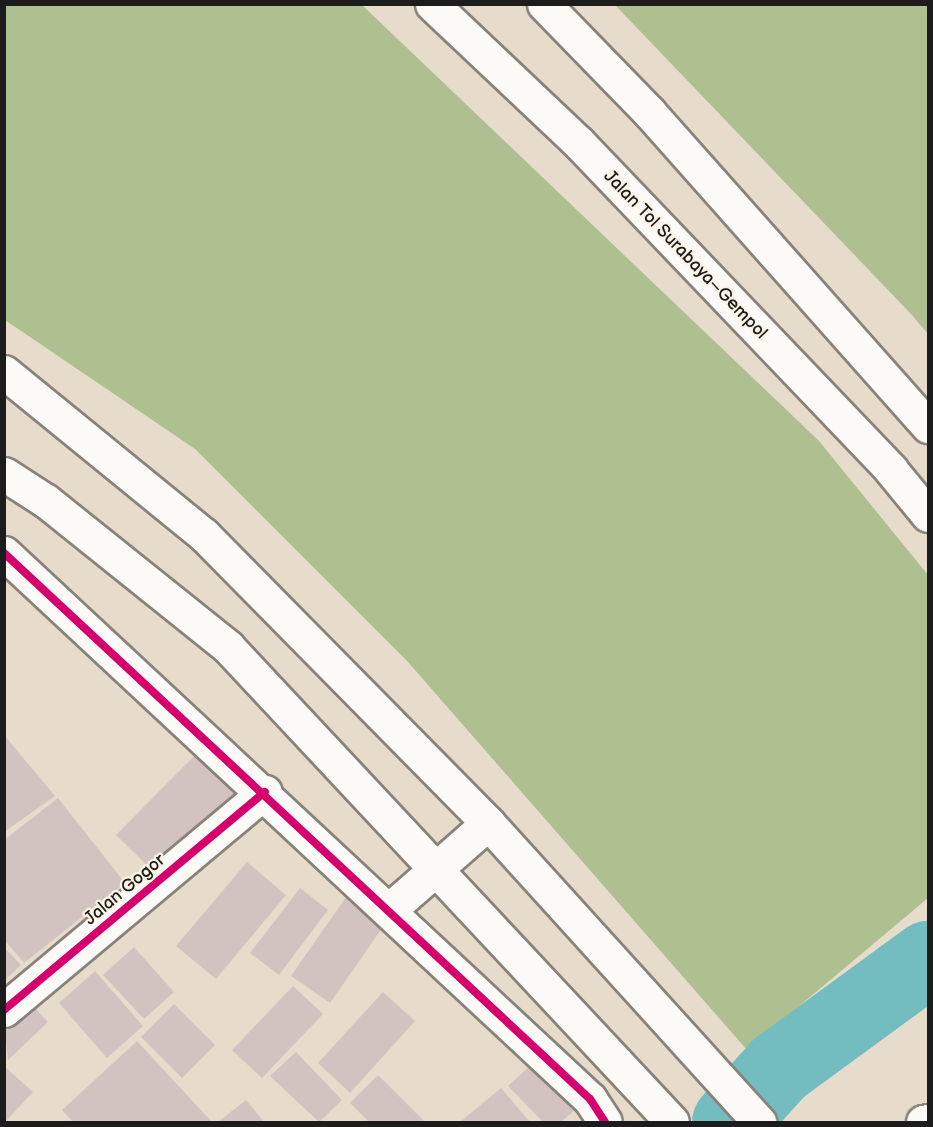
<!DOCTYPE html>
<meta charset="utf-8">
<style>
body{margin:0}
#map{position:relative;width:933px;height:1127px;overflow:hidden;background:#e7dccb;font-family:"Balsamiq Sans",sans-serif}
div>[style]{position:absolute}
.forest>*{inset:0;background:#aec090}
.river>*{height:76px;margin:-38px;padding:0 38px;transform-origin:38px;border-radius:38px;background:#73bdc0}
.building>*{inset:0;background:#d2c3c1}
.roads{filter:drop-shadow(2px 0 #88827a) drop-shadow(-2px 0 #88827a) drop-shadow(0 2px #88827a) drop-shadow(0 -2px #88827a)}
.minor>*{height:33px;margin:-16.5px;padding:0 16.5px;transform-origin:16.5px;border-radius:16.5px;background:#fbfaf7}
.motorway>*{height:33px;margin:-16.5px;padding:0 16.5px;transform-origin:16.5px;border-radius:16.5px;background:#fbfaf7}
.cycleway>*{height:8px;margin:-4px;padding:0 4px;transform-origin:4px;border-radius:4px;background:#d6006c}
span{translate:-50% -50%;white-space:nowrap;text-align:center;line-height:1.15;-webkit-text-stroke:4.5px #fcf5e5;paint-order:stroke}
.street-label{font-size:18px;color:#1c1c1c}
.frame{position:absolute;inset:0;border:6px solid #1c1c1c;pointer-events:none}
</style>
<div id="map">
<div class="forest">
<div style="clip-path:polygon(4px 5px,362px 5px,819px 441px,928px 575px,928px 898px,747px 1050px,408px 662px,195px 449px,5px 320px)"></div>
<div style="clip-path:polygon(615px 5px,928px 5px,928px 334px,911px 314px)"></div>
</div>
<div class="river">
<div style="left:730px;top:1122px;width:73px;rotate:-47.8deg"></div>
<div style="left:779px;top:1068px;width:185px;rotate:-36.2deg"></div>
</div>
<div class="building">
<div style="clip-path:polygon(4px 735px,55px 796px,4px 832px)"></div>
<div style="clip-path:polygon(196px 754px,235px 793px,156px 874px,116px 835px)"></div>
<div style="clip-path:polygon(58px 798px,125px 883px,24px 963px,4px 939px,4px 840px)"></div>
<div style="clip-path:polygon(247px 862px,286px 895px,216px 979px,176px 946px)"></div>
<div style="clip-path:polygon(353px 887px,392px 914px,330px 1003px,291px 976px)"></div>
<div style="clip-path:polygon(300px 888px,328px 910px,279px 975px,250px 953px)"></div>
<div style="clip-path:polygon(4px 947px,21px 965px,4px 981px)"></div>
<div style="clip-path:polygon(134px 947px,174px 992px,144px 1019px,103px 975px)"></div>
<div style="clip-path:polygon(95px 971px,143px 1026px,107px 1058px,59px 1003px)"></div>
<div style="clip-path:polygon(293px 986px,323px 1014px,262px 1078px,232px 1050px)"></div>
<div style="clip-path:polygon(383px 992px,415px 1021px,350px 1093px,318px 1063px)"></div>
<div style="clip-path:polygon(27px 1000px,48px 1022px,8px 1060px,4px 1021px)"></div>
<div style="clip-path:polygon(174px 1004px,215px 1045px,182px 1078px,141px 1037px)"></div>
<div style="clip-path:polygon(137px 1041px,211px 1121px,210px 1122px,73px 1122px,62px 1110px)"></div>
<div style="clip-path:polygon(296px 1052px,342px 1100px,319px 1122px,270px 1076px)"></div>
<div style="clip-path:polygon(540px 1057px,583px 1103px,561px 1122px,543px 1122px,508px 1086px)"></div>
<div style="clip-path:polygon(4px 1066px,33px 1092px,5px 1122px,4px 1122px)"></div>
<div style="clip-path:polygon(378px 1075px,425px 1122px,369px 1122px,350px 1103px)"></div>
<div style="clip-path:polygon(501px 1088px,530px 1122px,460px 1122px)"></div>
<div style="clip-path:polygon(246px 1100px,264px 1122px,218px 1122px)"></div>
</div>
<div class="roads">
<div class="minor">
<div style="left:4px;top:553px;width:801px;rotate:42.98deg"></div>
<div style="left:590px;top:1099px;width:27px;rotate:57deg"></div>
<div style="left:389px;top:910px;width:64px;rotate:-41.2deg"></div>
<div style="left:4px;top:1010px;width:340px;rotate:-39.9deg"></div>
</div>
<div class="motorway">
<div style="left:432px;top:4px;width:202px;rotate:43.4deg"></div>
<div style="left:579px;top:143px;width:452px;rotate:46.3deg"></div>
<div style="left:891px;top:470px;width:58px;rotate:50.6deg"></div>
<div style="left:544px;top:4px;width:151px;rotate:45.8deg"></div>
<div style="left:649px;top:112px;width:420px;rotate:48.4deg"></div>
<div style="left:4px;top:372px;width:258px;rotate:39.2deg"></div>
<div style="left:204px;top:535px;width:404px;rotate:45.4deg"></div>
<div style="left:488px;top:823px;width:404px;rotate:47.8deg"></div>
<div style="left:4px;top:474px;width:50px;rotate:32.7deg"></div>
<div style="left:46px;top:501px;width:233px;rotate:38.7deg"></div>
<div style="left:228px;top:647px;width:650px;rotate:46.93deg"></div>
<div style="left:437px;top:868px;width:68px;rotate:-41.4deg"></div>
<div style="left:923px;top:1122px;width:5px;rotate:-11deg"></div>
</div>
</div>
<div class="cycleway">
<div style="left:4px;top:553px;width:801px;rotate:42.98deg"></div>
<div style="left:590px;top:1099px;width:27px;rotate:57deg"></div>
<div style="left:4px;top:1010px;width:340px;rotate:-39.9deg"></div>
</div>
<div class="street-label">
<span style="left:685px;top:255px;rotate:46deg">Jalan Tol Surabaya–Gempol</span>
<span style="left:125px;top:890px;rotate:-40deg">Jalan Gogor</span>
</div>
<div class="frame"></div>
</div>
